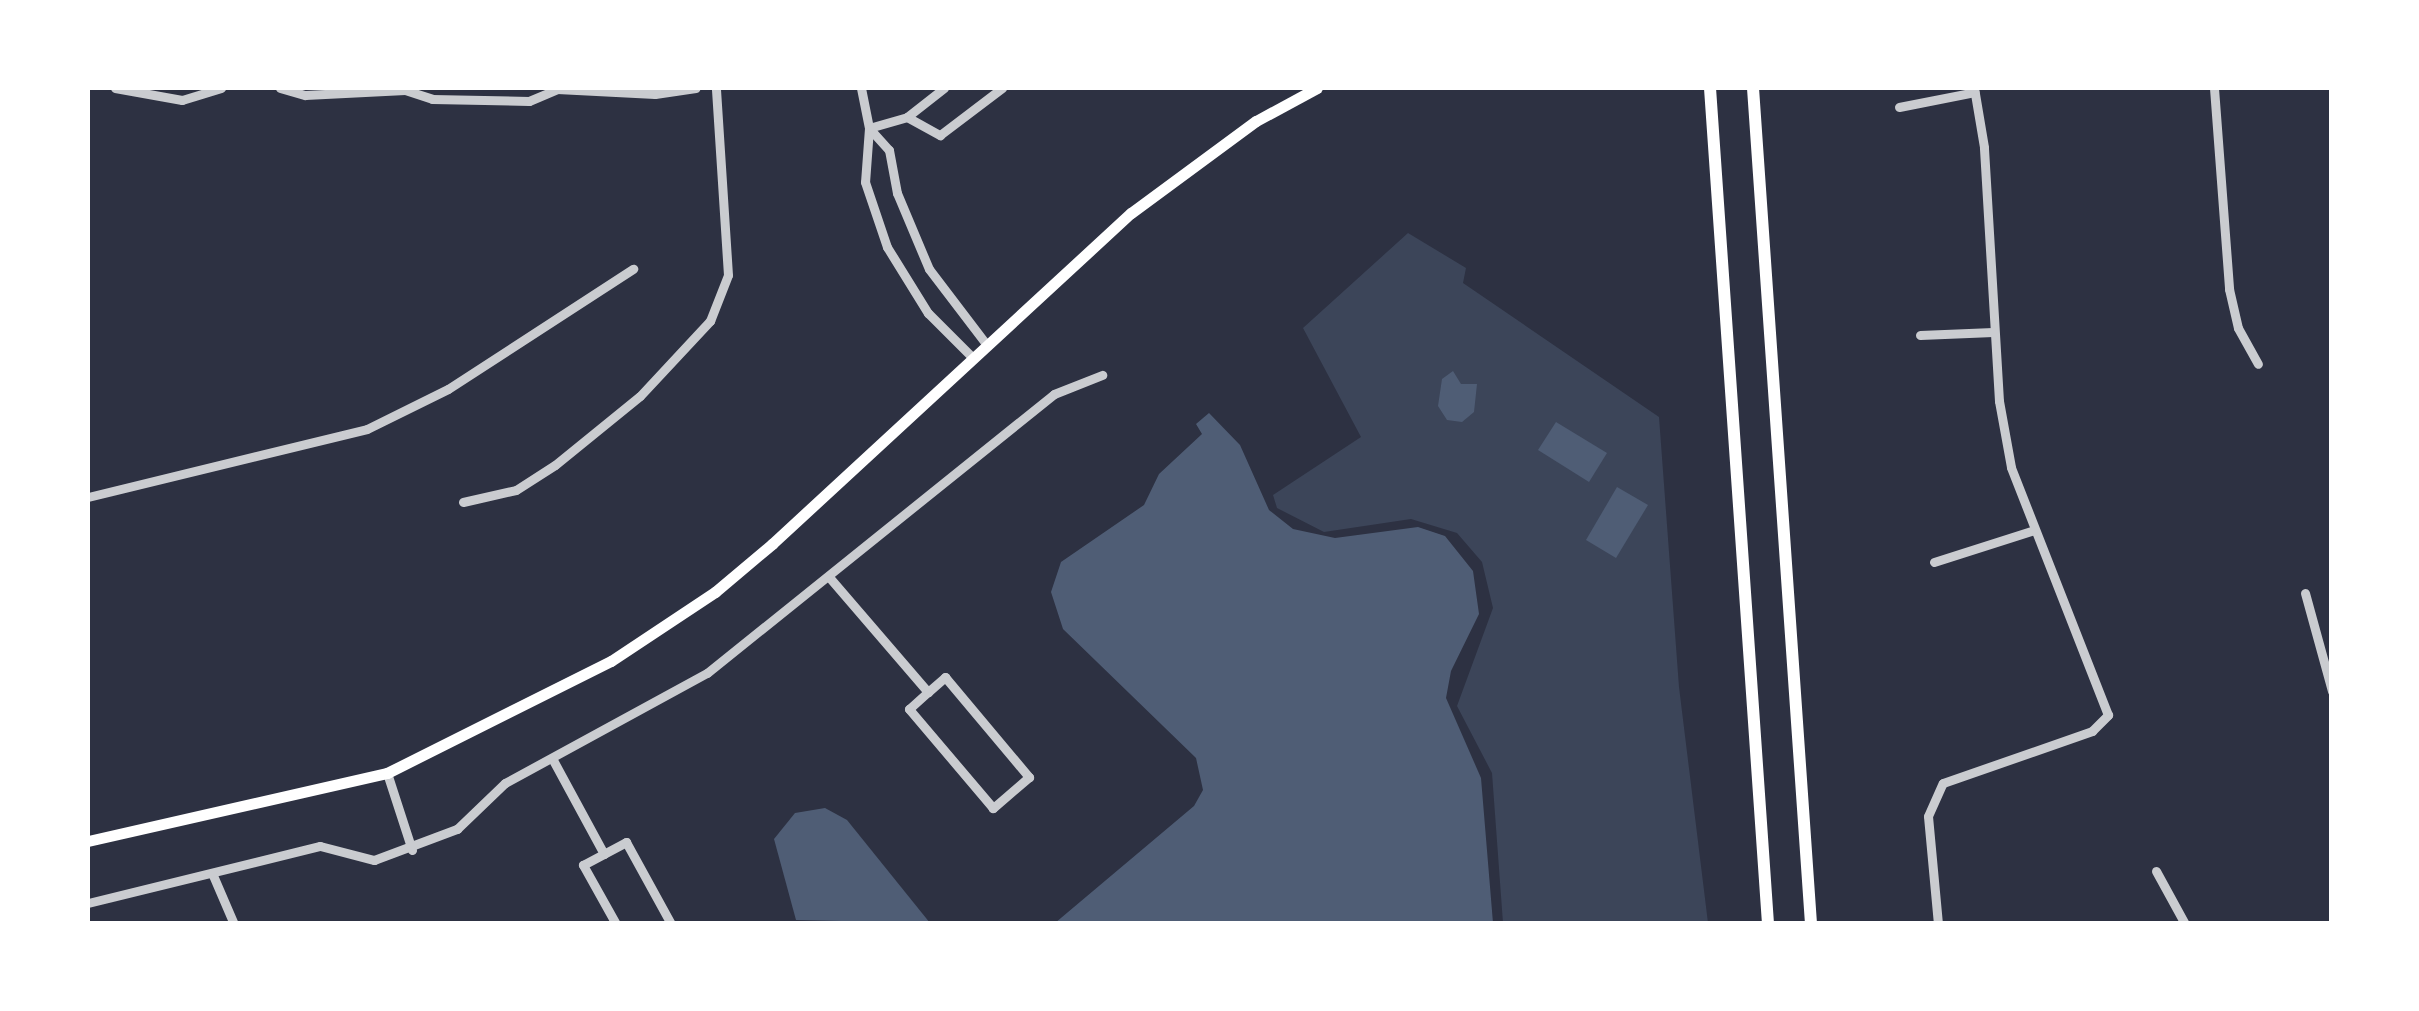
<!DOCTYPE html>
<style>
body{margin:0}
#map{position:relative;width:2419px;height:1011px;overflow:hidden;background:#2d3142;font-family:Cabin,sans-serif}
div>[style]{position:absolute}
.green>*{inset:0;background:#3c4559}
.water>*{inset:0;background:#4f5d75}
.minor>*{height:9px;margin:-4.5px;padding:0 4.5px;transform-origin:4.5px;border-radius:4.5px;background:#caccd0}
.secondary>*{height:11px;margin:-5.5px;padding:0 5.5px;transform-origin:5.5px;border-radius:5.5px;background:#fff}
.primary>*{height:12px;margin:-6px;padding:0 6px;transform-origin:6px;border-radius:6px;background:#fff}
span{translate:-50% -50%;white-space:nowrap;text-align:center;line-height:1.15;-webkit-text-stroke:9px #fff;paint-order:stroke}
.frame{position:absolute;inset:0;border:90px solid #fff;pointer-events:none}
</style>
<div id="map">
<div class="green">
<div style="clip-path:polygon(1408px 233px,1466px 268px,1463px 283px,1659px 417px,1679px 687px,1708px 923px,1503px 923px,1492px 773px,1457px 706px,1493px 608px,1482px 562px,1457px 533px,1411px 519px,1324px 532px,1277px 508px,1273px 495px,1361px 437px,1303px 328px)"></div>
</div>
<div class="water">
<div style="clip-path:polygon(1453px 371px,1461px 384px,1477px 384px,1474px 412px,1462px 422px,1447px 420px,1438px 406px,1442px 379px)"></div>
<div style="clip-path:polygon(1209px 413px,1240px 445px,1269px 510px,1293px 529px,1335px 538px,1418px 527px,1445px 536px,1473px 571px,1479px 614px,1451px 671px,1446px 698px,1481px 778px,1493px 923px,1055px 923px,1194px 806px,1203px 790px,1196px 758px,1063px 629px,1051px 592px,1061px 562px,1144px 505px,1159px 474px,1202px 434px,1196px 424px)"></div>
<div style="clip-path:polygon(1556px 422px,1607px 453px,1589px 482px,1538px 450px)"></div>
<div style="clip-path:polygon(1617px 487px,1648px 505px,1616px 558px,1586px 540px)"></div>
<div style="clip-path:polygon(825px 808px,847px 820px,930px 923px,796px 920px,774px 839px,795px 813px)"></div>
</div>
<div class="minor">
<div style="left:115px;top:88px;width:68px;rotate:10.2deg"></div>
<div style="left:182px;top:100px;width:41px;rotate:-17.1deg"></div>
<div style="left:280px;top:88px;width:26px;rotate:16deg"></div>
<div style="left:305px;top:95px;width:100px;rotate:-2.9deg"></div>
<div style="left:405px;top:90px;width:28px;rotate:18deg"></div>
<div style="left:432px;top:99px;width:97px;rotate:1.2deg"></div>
<div style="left:529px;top:101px;width:30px;rotate:-23deg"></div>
<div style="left:557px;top:89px;width:98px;rotate:2.9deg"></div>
<div style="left:655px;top:94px;width:41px;rotate:-8.3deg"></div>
<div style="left:861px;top:88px;width:41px;rotate:78.7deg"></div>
<div style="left:869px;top:128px;width:54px;rotate:94.2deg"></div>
<div style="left:865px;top:182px;width:69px;rotate:71.3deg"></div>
<div style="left:887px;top:247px;width:78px;rotate:58.2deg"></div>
<div style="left:928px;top:313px;width:64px;rotate:45deg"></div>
<div style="left:2214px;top:88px;width:202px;rotate:85.7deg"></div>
<div style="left:2229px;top:289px;width:40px;rotate:77deg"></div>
<div style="left:2238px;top:328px;width:41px;rotate:60.9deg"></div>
<div style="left:1899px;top:107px;width:77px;rotate:-11.2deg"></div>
<div style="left:907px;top:117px;width:38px;rotate:29deg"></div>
<div style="left:940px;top:135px;width:78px;rotate:-37.2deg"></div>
<div style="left:869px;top:128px;width:30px;rotate:48deg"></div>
<div style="left:889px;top:150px;width:44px;rotate:79.5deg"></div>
<div style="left:897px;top:193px;width:82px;rotate:67.2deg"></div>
<div style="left:929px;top:269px;width:96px;rotate:52.7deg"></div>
<div style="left:869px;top:128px;width:40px;rotate:-16deg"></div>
<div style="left:907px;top:117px;width:47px;rotate:-38.1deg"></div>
<div style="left:1920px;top:335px;width:73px;rotate:-2.4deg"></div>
<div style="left:88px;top:497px;width:287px;rotate:-13.7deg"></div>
<div style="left:367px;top:429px;width:90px;rotate:-26.3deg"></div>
<div style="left:448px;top:389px;width:221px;rotate:-33deg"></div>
<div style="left:463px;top:502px;width:54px;rotate:-12.8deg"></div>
<div style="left:516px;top:490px;width:46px;rotate:-32.7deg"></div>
<div style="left:555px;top:465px;width:109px;rotate:-39.1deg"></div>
<div style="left:640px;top:396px;width:103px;rotate:-47deg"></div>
<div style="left:710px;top:321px;width:49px;rotate:-68.6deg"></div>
<div style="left:728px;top:275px;width:187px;rotate:-93.7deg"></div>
<div style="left:1934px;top:562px;width:102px;rotate:-17.7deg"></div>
<div style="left:829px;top:577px;width:152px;rotate:49.3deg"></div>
<div style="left:928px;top:692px;width:23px;rotate:-41deg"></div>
<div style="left:945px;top:677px;width:131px;rotate:50deg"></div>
<div style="left:1029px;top:777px;width:48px;rotate:139.3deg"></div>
<div style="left:993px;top:808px;width:130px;rotate:-130.3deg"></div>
<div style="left:909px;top:709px;width:25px;rotate:-42deg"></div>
<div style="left:2305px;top:593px;width:102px;rotate:74.6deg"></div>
<div style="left:553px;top:760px;width:107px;rotate:61.5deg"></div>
<div style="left:387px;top:773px;width:81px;rotate:72deg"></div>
<div style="left:2156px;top:871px;width:60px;rotate:61.3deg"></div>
<div style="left:212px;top:873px;width:56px;rotate:66.7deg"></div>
<div style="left:88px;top:903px;width:239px;rotate:-13.8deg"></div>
<div style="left:320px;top:846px;width:56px;rotate:14.5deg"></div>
<div style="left:374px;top:860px;width:89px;rotate:-20.5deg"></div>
<div style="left:457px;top:829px;width:66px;rotate:-43.8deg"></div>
<div style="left:505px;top:783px;width:230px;rotate:-28.6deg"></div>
<div style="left:707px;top:673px;width:445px;rotate:-38.8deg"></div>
<div style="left:1054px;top:394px;width:52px;rotate:-21.6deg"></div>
<div style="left:616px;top:924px;width:68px;rotate:-119.2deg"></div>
<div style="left:583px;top:865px;width:49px;rotate:-28.1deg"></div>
<div style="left:626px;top:842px;width:94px;rotate:61.2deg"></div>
<div style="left:1938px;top:924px;width:108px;rotate:-95.3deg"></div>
<div style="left:1928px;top:816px;width:36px;rotate:-66deg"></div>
<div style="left:1943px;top:783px;width:158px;rotate:-19.2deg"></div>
<div style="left:2092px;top:731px;width:23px;rotate:-45deg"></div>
<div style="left:2108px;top:715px;width:266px;rotate:-111.4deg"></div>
<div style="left:2011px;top:467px;width:67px;rotate:-100.3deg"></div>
<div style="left:1999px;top:401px;width:254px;rotate:-93.4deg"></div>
<div style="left:1984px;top:147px;width:60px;rotate:-99.6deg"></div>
</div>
<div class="secondary">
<div style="left:88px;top:841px;width:307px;rotate:-12.8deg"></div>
<div style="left:387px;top:773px;width:250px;rotate:-26.6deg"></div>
<div style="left:611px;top:661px;width:125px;rotate:-33.6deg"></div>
<div style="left:715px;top:592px;width:75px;rotate:-40.1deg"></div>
<div style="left:772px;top:544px;width:488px;rotate:-42.7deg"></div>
<div style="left:1131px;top:213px;width:155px;rotate:-36.4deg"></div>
<div style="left:1256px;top:121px;width:69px;rotate:-28.4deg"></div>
</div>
<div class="primary">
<div style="left:1710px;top:88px;width:838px;rotate:86.03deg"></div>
<div style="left:1753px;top:88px;width:838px;rotate:86.03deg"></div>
</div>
<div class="frame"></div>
</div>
